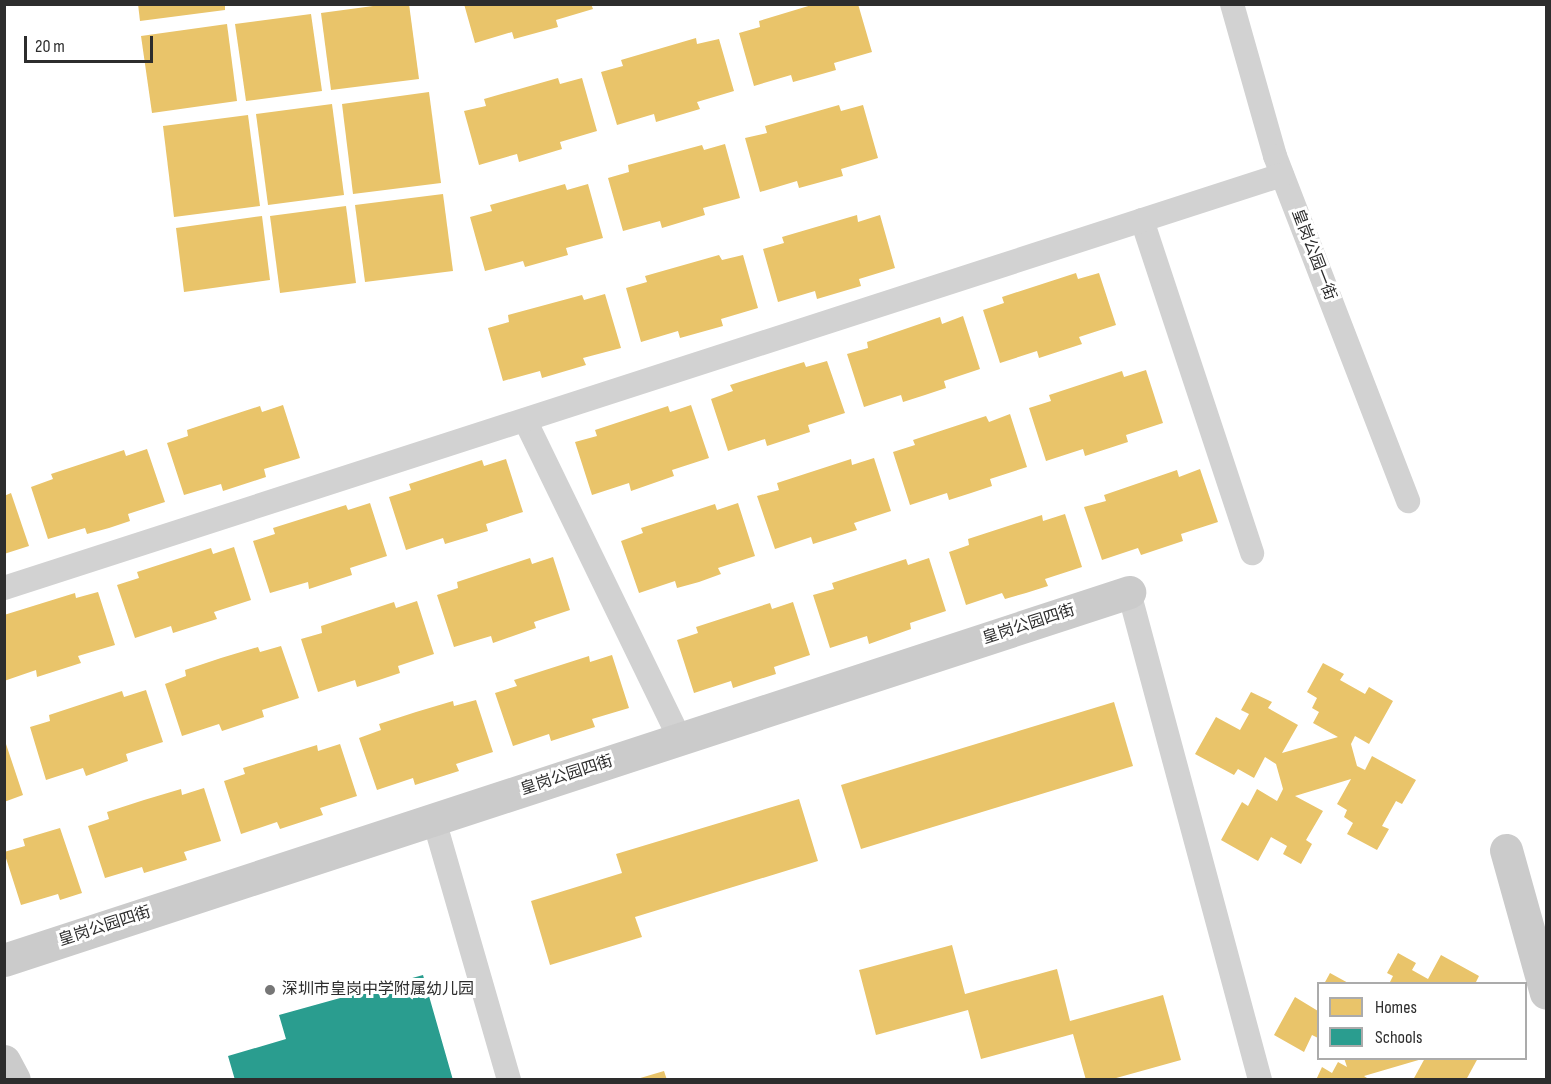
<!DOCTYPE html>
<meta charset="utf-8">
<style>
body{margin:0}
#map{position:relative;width:1551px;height:1084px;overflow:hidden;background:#fff;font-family:"Sofia Sans Condensed","Noto Sans SC",sans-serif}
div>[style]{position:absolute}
.homes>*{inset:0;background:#e9c46a}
.schools>*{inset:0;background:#2a9d8f}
.lane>*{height:24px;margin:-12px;padding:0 12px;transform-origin:12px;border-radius:12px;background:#d2d2d2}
.secondary>*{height:33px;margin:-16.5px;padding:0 16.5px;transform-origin:16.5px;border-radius:16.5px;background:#cbcbcb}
.dots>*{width:16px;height:16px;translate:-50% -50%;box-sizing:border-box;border:3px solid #fff;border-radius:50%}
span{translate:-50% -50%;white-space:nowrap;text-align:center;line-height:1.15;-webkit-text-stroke:6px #fff;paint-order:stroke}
.street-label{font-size:16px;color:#2d2d2d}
.poi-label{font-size:16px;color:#2d2d2d}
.left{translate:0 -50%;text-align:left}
.frame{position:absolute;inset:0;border:6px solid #2d2d2d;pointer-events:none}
.legend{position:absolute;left:1317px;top:982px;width:210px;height:78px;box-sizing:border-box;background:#fff;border:2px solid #ababab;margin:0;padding:8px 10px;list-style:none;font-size:18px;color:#2d2d2d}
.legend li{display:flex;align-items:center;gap:12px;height:30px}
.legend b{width:30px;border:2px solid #ababab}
.scale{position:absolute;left:24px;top:36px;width:129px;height:27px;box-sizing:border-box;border:3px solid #2d2d2d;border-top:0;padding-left:8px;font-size:18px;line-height:21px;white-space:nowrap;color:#2d2d2d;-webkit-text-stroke:4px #fff;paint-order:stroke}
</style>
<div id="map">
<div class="homes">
<div style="clip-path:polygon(138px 4px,225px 4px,225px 10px,140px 21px)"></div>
<div style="clip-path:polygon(388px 4px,409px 4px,419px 79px,331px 90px,321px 13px)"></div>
<div style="clip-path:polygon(464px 4px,591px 4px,593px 9px,556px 20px,558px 27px,514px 39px,512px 32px,475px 43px)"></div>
<div style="clip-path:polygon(815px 4px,858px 4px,872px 52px,834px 63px,836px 70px,815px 76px,793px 82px,791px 75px,754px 86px,739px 33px,760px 27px,759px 21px)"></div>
<div style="clip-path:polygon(311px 14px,322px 91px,246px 101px,235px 24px)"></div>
<div style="clip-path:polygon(227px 24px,237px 101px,152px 113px,141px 36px)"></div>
<div style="clip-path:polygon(696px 38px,697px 44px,719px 39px,734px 91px,697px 102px,700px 109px,656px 122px,654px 114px,617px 125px,601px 72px,623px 66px,621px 60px)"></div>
<div style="clip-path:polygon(558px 78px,560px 84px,582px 78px,597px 131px,560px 142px,562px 149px,519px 162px,517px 154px,479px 165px,464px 111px,486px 106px,484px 99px)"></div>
<div style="clip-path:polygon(429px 92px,441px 183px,353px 194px,342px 104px)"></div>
<div style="clip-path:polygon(332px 104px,344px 195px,268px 205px,256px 114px)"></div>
<div style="clip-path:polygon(839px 105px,841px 111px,863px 105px,878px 158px,841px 169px,843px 176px,799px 188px,797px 181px,760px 192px,745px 138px,767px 133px,765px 126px)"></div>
<div style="clip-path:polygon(248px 115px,260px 206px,174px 217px,163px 126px)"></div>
<div style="clip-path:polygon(725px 144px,740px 198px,703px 208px,705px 215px,662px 228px,660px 221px,623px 231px,608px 178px,629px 172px,628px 165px,702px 145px,704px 150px)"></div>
<div style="clip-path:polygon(565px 184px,567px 190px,588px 184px,603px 238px,566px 248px,568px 255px,525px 267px,523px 261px,485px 271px,470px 217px,492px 211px,490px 205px)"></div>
<div style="clip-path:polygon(443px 194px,453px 271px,365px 282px,355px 205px)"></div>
<div style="clip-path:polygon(346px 206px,356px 283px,280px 293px,270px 216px)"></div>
<div style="clip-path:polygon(857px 215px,858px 222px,880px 215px,895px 268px,859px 279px,861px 286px,817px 299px,815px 291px,778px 302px,763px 249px,784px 243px,782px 237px)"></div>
<div style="clip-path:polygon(262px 216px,270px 280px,184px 292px,176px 228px)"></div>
<div style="clip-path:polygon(719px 255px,722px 260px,743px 255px,758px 308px,721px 319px,723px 326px,680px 338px,678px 331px,641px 342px,626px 288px,647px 282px,645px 276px)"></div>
<div style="clip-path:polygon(1076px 273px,1078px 279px,1099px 273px,1116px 325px,1079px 337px,1082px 344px,1039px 358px,1037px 351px,1000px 363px,983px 310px,1004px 303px,1002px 297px)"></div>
<div style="clip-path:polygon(605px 294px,621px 348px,583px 358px,586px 365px,542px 378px,540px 371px,503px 381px,488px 328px,509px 322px,508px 315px,582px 295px,584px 300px)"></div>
<div style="clip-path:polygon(963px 316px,980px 369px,944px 381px,946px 388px,925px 395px,903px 402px,901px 395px,864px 407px,847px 354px,868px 348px,867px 342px,940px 317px,942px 324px)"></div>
<div style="clip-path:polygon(827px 361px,845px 413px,808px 425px,810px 432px,767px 446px,765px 439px,728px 451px,711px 399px,733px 391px,730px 385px,768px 373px,804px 362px,806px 367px)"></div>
<div style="clip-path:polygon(1146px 370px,1163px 423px,1126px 435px,1128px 442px,1085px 456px,1083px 449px,1046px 461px,1029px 408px,1051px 401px,1049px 395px,1122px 371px,1124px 377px)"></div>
<div style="clip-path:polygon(283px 405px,300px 458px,264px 469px,266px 477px,223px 491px,221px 484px,184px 495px,167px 443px,188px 436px,187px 430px,223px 418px,260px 406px,262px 412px)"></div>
<div style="clip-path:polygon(691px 405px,709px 458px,672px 470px,674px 476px,631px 491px,629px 483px,592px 495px,575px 442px,597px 436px,595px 430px,668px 406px,670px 412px)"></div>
<div style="clip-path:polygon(1010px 414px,1027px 467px,990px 479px,992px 486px,971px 493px,949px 500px,947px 493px,910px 505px,893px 452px,915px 445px,913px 440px,986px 416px,989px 422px)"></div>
<div style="clip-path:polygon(147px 449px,165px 502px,128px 514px,130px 521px,109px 528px,87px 534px,85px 528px,48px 539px,31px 487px,53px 479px,51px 474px,124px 450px,126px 456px)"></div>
<div style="clip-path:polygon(874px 458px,891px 511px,854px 523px,857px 530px,813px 544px,811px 537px,775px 549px,757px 496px,779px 490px,777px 483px,851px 459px,852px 465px)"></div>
<div style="clip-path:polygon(506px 459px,523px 512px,486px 524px,488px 531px,445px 544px,443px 538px,406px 550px,389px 497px,411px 490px,409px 484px,482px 460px,484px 466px)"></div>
<div style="clip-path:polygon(1200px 469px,1218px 522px,1181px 534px,1183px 541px,1141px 555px,1138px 548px,1102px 560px,1084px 507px,1106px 501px,1104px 495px,1177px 470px,1179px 477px)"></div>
<div style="clip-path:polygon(11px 493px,29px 546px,4px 554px,4px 496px)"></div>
<div style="clip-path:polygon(370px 503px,387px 556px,350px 568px,352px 575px,309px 589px,308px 582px,270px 593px,253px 541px,275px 534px,273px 528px,346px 505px,348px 510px)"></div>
<div style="clip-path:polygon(738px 503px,755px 556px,718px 568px,721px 574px,699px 582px,677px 588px,675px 581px,639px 593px,621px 541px,643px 533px,641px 528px,715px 504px,717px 510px)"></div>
<div style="clip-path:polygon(1065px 514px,1082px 567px,1045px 579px,1048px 586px,1026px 593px,1005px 599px,1002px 593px,966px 605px,949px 552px,969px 545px,968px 539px,1042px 515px,1043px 521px)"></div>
<div style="clip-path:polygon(234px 547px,251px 600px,214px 612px,217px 619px,173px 633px,171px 626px,135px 638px,117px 585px,139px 578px,137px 572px,211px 548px,213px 554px)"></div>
<div style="clip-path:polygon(553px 557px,570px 610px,534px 622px,536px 628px,493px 643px,491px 636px,454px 647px,437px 595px,458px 588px,457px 582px,530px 558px,532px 564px)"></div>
<div style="clip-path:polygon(929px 558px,946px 611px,910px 623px,911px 629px,869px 644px,867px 636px,830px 648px,813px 595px,834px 589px,832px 583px,906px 559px,908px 565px)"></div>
<div style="clip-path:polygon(98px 592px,115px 645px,78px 656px,81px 663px,37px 677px,36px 670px,4px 681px,4px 615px,75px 593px,76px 598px)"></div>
<div style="clip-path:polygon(417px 601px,434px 654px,398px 666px,400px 673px,379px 680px,357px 687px,355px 680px,318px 692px,301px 639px,322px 633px,321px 626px,394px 602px,396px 608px)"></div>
<div style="clip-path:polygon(793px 602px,810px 655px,774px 667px,776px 674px,754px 681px,733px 688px,731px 681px,694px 693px,677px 640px,698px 633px,696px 627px,770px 603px,772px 609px)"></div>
<div style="clip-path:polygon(281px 646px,299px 698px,262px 710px,264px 717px,222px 731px,219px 724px,182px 736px,165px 684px,186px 676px,185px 670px,221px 658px,258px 647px,260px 652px)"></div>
<div style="clip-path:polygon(612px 655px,629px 708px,592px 719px,595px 727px,551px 741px,549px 734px,513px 746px,495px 693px,517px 686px,514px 680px,589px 656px,590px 662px)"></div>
<div style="clip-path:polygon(1323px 663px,1344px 674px,1340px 680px,1365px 694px,1369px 687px,1393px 701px,1369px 744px,1355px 736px,1351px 744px,1357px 766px,1365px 770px,1372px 756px,1416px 780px,1402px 804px,1396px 801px,1382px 826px,1389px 829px,1377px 850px,1347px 834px,1353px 823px,1344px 817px,1347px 810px,1337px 804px,1351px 779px,1295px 796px,1323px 811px,1306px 840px,1312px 844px,1301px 864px,1283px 854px,1287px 846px,1271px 837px,1258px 861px,1221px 840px,1242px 802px,1248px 806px,1257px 789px,1277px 801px,1283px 789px,1276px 764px,1265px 757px,1254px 778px,1238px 769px,1234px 775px,1195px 754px,1216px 717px,1240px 730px,1249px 714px,1241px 710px,1251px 692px,1272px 702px,1268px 708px,1298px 725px,1282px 753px,1338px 737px,1313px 723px,1319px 712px,1312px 708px,1317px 698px,1307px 692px)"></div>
<div style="clip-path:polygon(146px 690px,163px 742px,126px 754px,128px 761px,86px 776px,83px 768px,46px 780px,30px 727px,50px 721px,49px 715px,122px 691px,124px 697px)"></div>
<div style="clip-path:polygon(476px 700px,493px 752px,456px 764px,459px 771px,415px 785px,413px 778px,377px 790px,359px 738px,381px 730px,379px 724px,416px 712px,453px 701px,454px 706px)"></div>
<div style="clip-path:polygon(1114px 702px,1133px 766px,861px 849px,841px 785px)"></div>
<div style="clip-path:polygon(4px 738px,23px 795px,4px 802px)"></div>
<div style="clip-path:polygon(340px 744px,357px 796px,320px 808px,323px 815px,280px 829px,277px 822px,241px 834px,224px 781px,245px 774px,243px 768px,317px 745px,318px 751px)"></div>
<div style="clip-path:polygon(204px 788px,221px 841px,184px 852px,187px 860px,144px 873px,142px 867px,105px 878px,88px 826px,109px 819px,107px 812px,144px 800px,181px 789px,182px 795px)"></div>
<div style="clip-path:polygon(799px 799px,818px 861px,635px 917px,642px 937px,550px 965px,531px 901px,622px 873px,616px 854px)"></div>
<div style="clip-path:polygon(60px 828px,82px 893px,60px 900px,58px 894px,21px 905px,4px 852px,25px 846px,23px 839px)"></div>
<div style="clip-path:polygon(952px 945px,965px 994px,1057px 969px,1070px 1021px,1163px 995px,1181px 1060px,1109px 1080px,1086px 1080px,1073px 1034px,981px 1059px,968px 1010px,876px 1035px,859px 970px)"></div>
<div style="clip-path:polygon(1398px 953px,1416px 963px,1412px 970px,1428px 979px,1441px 955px,1479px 976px,1475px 984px,1389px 984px,1393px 976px,1387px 973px)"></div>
<div style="clip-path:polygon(1330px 973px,1350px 984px,1324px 984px)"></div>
<div style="clip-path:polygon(1295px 997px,1318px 1011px,1318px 1038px,1312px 1035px,1304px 1052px,1274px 1035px)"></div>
<div style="clip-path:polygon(1344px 1058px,1422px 1058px,1422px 1059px,1364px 1076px,1370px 1080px,1316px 1080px,1322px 1067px,1332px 1073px,1338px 1062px,1347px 1067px)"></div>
<div style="clip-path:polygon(1425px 1058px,1478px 1058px,1466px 1080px,1413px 1080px)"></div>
<div style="clip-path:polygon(664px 1071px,667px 1080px,637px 1080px,637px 1079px)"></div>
</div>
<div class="schools">
<div style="clip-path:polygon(423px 975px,453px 1080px,235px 1080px,228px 1056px,286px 1039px,279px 1015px)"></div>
</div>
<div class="lane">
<div style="left:1232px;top:4px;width:158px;rotate:74.2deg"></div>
<div style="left:1275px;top:156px;width:370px;rotate:68.9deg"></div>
<div style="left:1142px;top:220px;width:351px;rotate:71.7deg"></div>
<div style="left:525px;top:420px;width:355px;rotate:64.1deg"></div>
<div style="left:4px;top:588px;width:1343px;rotate:-17.91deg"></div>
<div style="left:1129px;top:592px;width:505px;rotate:74.97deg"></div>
<div style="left:434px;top:820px;width:271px;rotate:73.9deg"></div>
</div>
<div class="secondary">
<div style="left:1506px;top:850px;width:148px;rotate:74.4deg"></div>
<div style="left:4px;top:960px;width:1184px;rotate:-18.11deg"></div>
<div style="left:4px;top:1061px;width:21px;rotate:62deg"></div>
</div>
<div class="dots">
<div style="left:270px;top:990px;background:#767676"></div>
</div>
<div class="street-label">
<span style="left:1313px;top:255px;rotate:69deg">皇岗公园一街</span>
<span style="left:1029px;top:625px;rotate:-18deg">皇岗公园四街</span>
<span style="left:567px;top:776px;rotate:-18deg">皇岗公园四街</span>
<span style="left:105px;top:927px;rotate:-18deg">皇岗公园四街</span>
</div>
<div class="poi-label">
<span class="left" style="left:282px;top:990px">深圳市皇岗中学附属幼儿园</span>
</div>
<div class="frame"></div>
<ul class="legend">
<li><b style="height:16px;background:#e9c46a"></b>Homes</li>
<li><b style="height:16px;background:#2a9d8f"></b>Schools</li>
</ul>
<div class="scale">20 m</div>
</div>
